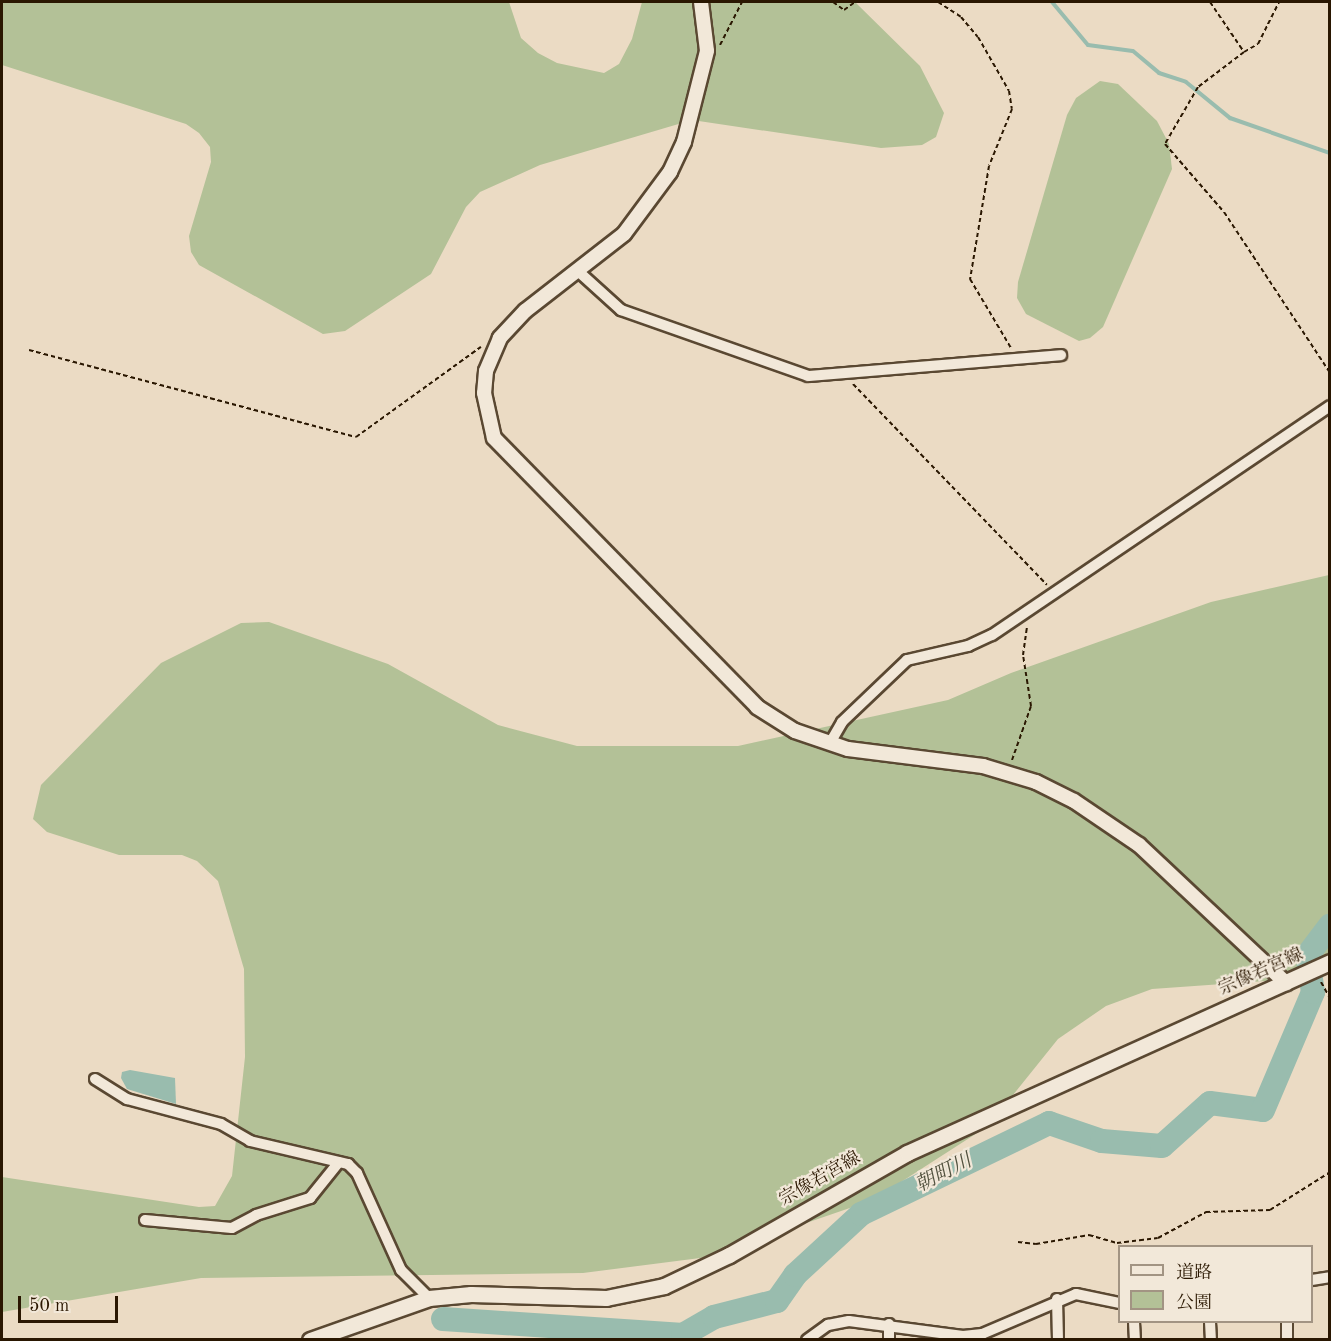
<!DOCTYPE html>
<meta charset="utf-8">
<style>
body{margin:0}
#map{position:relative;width:1331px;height:1341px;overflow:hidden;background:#ebdbc4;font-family:"Old Standard TT","Noto Serif JP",serif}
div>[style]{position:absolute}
.green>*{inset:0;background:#b3c197}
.water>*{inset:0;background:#99bcae}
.stream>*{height:4px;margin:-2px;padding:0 2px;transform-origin:2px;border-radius:2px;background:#99bcae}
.river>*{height:24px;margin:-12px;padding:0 12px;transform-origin:12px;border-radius:12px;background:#99bcae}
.path>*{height:2px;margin-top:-1px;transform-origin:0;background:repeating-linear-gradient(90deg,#2a1701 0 4.5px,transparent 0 7.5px)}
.roads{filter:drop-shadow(2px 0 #5a4832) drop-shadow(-2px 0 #5a4832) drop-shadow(0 2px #5a4832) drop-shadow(0 -2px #5a4832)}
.minor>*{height:10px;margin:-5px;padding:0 5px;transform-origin:5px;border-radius:5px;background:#f2e8d9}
.tertiary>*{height:14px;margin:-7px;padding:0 7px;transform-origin:7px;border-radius:7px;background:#f2e8d9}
.secondary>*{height:15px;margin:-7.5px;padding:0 7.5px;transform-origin:7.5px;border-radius:7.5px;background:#f2e8d9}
span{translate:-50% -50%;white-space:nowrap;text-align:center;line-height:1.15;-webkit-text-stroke:4.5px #f2e8d9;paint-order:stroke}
.street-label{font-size:18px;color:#2a1701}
.water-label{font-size:20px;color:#51513e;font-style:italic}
.frame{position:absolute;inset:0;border:3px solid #2a1701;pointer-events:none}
.legend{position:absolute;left:1118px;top:1245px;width:195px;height:78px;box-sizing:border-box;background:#f2e8d9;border:2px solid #a29483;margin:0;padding:8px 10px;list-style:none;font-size:18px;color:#2a1701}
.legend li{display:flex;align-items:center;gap:12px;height:30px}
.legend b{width:30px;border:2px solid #a29483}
.scale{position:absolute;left:18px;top:1296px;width:100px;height:27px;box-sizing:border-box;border:3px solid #2a1701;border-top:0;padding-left:8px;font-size:18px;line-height:21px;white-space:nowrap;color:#2a1701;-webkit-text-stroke:4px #f2e8d9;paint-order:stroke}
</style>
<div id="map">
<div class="green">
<div style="clip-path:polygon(2px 2px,509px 2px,521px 38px,538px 53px,557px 63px,604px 73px,619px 64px,632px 39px,642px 2px,855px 2px,920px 66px,944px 113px,936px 137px,922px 145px,881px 148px,692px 120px,540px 165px,480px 192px,466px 207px,431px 274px,345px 331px,323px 334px,199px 265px,191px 252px,189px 236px,211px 162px,210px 147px,199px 133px,186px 124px,2px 65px)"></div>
<div style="clip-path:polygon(1100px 81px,1118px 84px,1157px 121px,1169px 144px,1172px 169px,1103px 327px,1090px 338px,1079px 341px,1026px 314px,1017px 298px,1018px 282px,1067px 115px,1076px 98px)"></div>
<div style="clip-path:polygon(1329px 575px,1329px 962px,1307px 978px,1152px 989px,1106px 1006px,1058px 1039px,988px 1126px,873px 1200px,708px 1257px,583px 1273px,201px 1278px,2px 1312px,2px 1177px,199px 1207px,215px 1206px,232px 1176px,245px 1057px,244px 969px,218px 881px,197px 861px,182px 855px,119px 855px,47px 832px,33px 819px,41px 785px,161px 663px,241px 623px,269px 622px,388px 664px,498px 725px,577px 746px,738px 746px,948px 700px,1011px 673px,1211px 602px)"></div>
</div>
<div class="water">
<div style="clip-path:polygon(130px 1070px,175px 1078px,176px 1104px,127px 1089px,121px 1078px,122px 1072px)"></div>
</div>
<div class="stream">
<div style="left:1052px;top:2px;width:56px;rotate:50.1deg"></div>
<div style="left:1088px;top:45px;width:45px;rotate:7.6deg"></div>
<div style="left:1133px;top:51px;width:34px;rotate:40deg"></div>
<div style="left:1159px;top:73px;width:28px;rotate:18deg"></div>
<div style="left:1186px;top:82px;width:57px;rotate:39.3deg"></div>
<div style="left:1230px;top:118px;width:106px;rotate:19.3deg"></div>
</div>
<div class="river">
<div style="left:443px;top:1319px;width:241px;rotate:3.8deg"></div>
<div style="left:683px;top:1335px;width:36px;rotate:-30deg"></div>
<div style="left:714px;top:1317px;width:65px;rotate:-14.3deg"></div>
<div style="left:777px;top:1301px;width:32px;rotate:-55deg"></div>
<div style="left:795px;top:1275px;width:90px;rotate:-42.7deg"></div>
<div style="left:861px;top:1214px;width:209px;rotate:-25.8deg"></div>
<div style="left:1049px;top:1123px;width:56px;rotate:18.8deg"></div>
<div style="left:1102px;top:1141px;width:60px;rotate:4.8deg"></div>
<div style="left:1162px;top:1146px;width:64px;rotate:-41.9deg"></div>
<div style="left:1210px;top:1103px;width:53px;rotate:7.5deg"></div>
<div style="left:1263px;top:1110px;width:128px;rotate:-67deg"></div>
<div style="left:1313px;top:992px;width:36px;rotate:-99deg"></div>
<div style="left:1307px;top:956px;width:38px;rotate:-53deg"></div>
</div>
<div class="path">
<div style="left:833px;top:2px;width:14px;rotate:36deg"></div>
<div style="left:844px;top:10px;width:14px;rotate:-36deg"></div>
<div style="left:938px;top:2px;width:27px;rotate:33deg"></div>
<div style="left:961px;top:17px;width:26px;rotate:50deg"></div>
<div style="left:978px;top:37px;width:62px;rotate:60.1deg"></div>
<div style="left:1009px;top:91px;width:18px;rotate:81deg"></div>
<div style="left:1012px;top:109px;width:61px;rotate:112deg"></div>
<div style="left:989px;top:166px;width:115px;rotate:99.5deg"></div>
<div style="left:970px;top:279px;width:80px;rotate:59.3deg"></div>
<div style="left:1210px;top:2px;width:60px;rotate:55.8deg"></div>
<div style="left:1244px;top:52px;width:58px;rotate:142.7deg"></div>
<div style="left:1198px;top:87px;width:66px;rotate:120.1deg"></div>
<div style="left:1165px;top:144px;width:90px;rotate:49.1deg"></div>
<div style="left:1224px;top:212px;width:193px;rotate:56.6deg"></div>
<div style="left:720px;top:45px;width:48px;rotate:-62.9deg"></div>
<div style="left:1244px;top:52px;width:16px;rotate:-30deg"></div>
<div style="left:1258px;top:44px;width:47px;rotate:-63.4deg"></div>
<div style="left:29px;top:350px;width:338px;rotate:14.9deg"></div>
<div style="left:356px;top:437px;width:154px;rotate:-35.8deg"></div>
<div style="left:853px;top:384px;width:279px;rotate:46deg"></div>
<div style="left:1012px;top:760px;width:57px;rotate:-70.6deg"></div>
<div style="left:1031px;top:706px;width:52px;rotate:-98.9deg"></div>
<div style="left:1023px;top:655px;width:28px;rotate:-82deg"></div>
<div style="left:1321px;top:982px;width:18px;rotate:61deg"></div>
<div style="left:1018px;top:1242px;width:18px;rotate:6deg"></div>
<div style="left:1036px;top:1244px;width:54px;rotate:-9.6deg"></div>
<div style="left:1089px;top:1235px;width:29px;rotate:16deg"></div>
<div style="left:1117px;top:1243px;width:41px;rotate:-7deg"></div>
<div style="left:1158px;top:1238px;width:55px;rotate:-28.4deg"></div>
<div style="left:1206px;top:1212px;width:64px;rotate:-1.8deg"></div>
<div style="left:1270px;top:1210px;width:71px;rotate:-32.3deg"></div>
</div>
<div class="roads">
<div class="minor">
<div style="left:579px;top:272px;width:57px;rotate:42.1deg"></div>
<div style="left:621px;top:310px;width:198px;rotate:19.4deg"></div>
<div style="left:808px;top:376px;width:254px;rotate:-4.7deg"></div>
<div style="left:830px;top:743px;width:24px;rotate:-60deg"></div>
<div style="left:842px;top:722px;width:90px;rotate:-43.6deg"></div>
<div style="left:907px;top:660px;width:63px;rotate:-12.9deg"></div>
<div style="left:968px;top:646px;width:26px;rotate:-25deg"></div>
<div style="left:992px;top:635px;width:408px;rotate:-34.1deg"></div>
<div style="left:95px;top:1079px;width:38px;rotate:32deg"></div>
<div style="left:127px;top:1099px;width:97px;rotate:14.9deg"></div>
<div style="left:221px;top:1124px;width:34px;rotate:30deg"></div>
<div style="left:250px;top:1141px;width:101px;rotate:13.2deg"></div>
<div style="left:348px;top:1164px;width:13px;rotate:45deg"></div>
<div style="left:357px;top:1173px;width:107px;rotate:65.6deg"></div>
<div style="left:401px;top:1270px;width:40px;rotate:45deg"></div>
<div style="left:145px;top:1220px;width:87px;rotate:5.3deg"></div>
<div style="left:232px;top:1228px;width:27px;rotate:-28deg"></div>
<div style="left:256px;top:1215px;width:57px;rotate:-17.5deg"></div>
<div style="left:310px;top:1198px;width:46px;rotate:-51.1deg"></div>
<div style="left:1312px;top:1280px;width:18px;rotate:-9deg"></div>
<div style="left:1057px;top:1299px;width:41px;rotate:88.6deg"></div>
<div style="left:1134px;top:1322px;width:18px;rotate:87deg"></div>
<div style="left:1210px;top:1322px;width:18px;rotate:87deg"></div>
<div style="left:1287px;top:1322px;width:18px;rotate:90deg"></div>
<div style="left:889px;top:1324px;width:16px;rotate:90deg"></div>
<div style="left:807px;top:1340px;width:26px;rotate:-36deg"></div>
<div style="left:828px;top:1325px;width:21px;rotate:-11deg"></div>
<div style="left:849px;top:1321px;width:115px;rotate:7.5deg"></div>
<div style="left:963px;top:1336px;width:19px;rotate:-6deg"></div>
<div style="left:982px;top:1334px;width:102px;rotate:-23.1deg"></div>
<div style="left:1076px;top:1294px;width:45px;rotate:11.6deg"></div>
</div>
<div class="tertiary">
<div style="left:701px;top:2px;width:49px;rotate:83deg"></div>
<div style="left:707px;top:51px;width:94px;rotate:104.2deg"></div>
<div style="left:684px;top:142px;width:33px;rotate:115deg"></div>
<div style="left:670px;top:172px;width:77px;rotate:126.6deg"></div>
<div style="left:624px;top:234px;width:125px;rotate:142.1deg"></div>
<div style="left:525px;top:311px;width:37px;rotate:133deg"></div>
<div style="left:500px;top:338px;width:36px;rotate:113deg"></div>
<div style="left:486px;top:371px;width:22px;rotate:95deg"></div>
<div style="left:484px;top:393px;width:46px;rotate:77.5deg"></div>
<div style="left:494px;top:438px;width:376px;rotate:45.6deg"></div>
<div style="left:757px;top:707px;width:45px;rotate:32.3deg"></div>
<div style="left:795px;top:731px;width:56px;rotate:18.8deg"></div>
<div style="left:848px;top:749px;width:136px;rotate:7.2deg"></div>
<div style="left:983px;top:766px;width:55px;rotate:16.8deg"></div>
<div style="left:1036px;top:782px;width:42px;rotate:26.6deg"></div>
<div style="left:1074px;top:801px;width:78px;rotate:34.1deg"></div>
<div style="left:1139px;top:845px;width:202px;rotate:43.2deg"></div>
</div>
<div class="secondary">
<div style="left:310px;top:1340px;width:126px;rotate:-19.4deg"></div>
<div style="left:429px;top:1298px;width:42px;rotate:-5.4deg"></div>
<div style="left:471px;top:1294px;width:135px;rotate:1.7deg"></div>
<div style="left:606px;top:1298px;width:59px;rotate:-11.7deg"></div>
<div style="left:664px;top:1286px;width:72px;rotate:-25.5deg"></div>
<div style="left:729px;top:1255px;width:205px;rotate:-29.8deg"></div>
<div style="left:907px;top:1153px;width:464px;rotate:-24.3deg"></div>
</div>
</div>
<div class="street-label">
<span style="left:1261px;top:972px;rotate:-24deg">宗像若宮線</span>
<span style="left:820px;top:1179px;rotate:-30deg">宗像若宮線</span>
</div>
<div class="water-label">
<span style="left:944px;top:1174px;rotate:-27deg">朝町川</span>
</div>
<div class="frame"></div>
<ul class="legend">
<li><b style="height:8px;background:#f2e8d9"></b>道路</li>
<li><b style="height:16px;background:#b3c197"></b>公園</li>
</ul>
<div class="scale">50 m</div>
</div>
